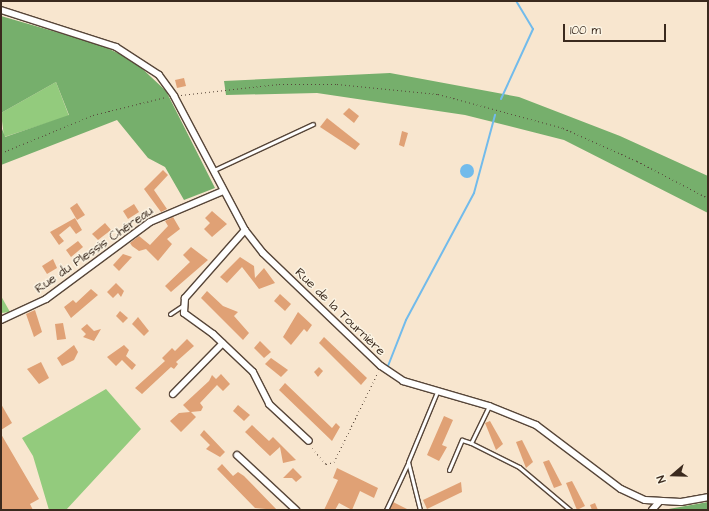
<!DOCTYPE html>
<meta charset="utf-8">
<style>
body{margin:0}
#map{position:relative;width:709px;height:511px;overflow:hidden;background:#f8e6cf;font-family:"Architects Daughter",sans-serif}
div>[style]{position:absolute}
.green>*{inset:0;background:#93cb7d}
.forest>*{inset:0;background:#76af6c}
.water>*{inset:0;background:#72bbeb}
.round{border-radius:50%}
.stream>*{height:2px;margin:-1px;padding:0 1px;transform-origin:1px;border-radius:1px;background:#72bbeb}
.building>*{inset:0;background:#e0a175}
.path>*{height:1px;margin-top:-0.5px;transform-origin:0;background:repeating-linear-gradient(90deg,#574639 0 1px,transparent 0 4px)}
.roads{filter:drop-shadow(1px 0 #574639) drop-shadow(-1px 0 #574639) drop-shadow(0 1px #574639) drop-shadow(0 -1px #574639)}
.service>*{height:3px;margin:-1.5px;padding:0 1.5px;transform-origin:1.5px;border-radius:1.5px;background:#fff}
.minor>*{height:6px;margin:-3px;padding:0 3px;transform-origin:3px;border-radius:3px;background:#fff}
span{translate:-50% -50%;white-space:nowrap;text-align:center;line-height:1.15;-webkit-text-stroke:3px #fcf5e5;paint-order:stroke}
.street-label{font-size:13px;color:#3b2a1e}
.frame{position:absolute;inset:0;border:2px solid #3b2a1e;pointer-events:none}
.north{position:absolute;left:653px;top:455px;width:40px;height:40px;-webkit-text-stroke:3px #fcf5e5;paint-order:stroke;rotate:250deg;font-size:11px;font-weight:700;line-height:16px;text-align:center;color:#3b2a1e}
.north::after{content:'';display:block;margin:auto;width:14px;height:18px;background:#3b2a1e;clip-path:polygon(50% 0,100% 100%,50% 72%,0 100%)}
.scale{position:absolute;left:563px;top:24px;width:103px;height:18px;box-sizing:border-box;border:2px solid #3b2a1e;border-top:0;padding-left:5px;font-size:12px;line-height:14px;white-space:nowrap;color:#3b2a1e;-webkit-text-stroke:3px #fcf5e5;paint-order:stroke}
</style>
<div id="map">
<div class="green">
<div style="clip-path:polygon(56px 82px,69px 116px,4px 137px,1px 113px)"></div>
<div style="clip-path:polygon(1px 296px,10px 312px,1px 313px)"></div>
<div style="clip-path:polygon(106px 389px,141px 429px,66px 510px,49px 510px,33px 456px,22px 438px)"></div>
</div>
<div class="forest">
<div style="clip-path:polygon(1px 16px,101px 45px,134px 61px,166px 91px,215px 188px,184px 200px,165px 167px,148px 158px,117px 120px,1px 165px,1px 126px,5px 137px,69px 115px,56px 82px,1px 113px)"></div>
<div style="clip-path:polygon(390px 73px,519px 97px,620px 136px,708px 176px,708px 213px,564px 140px,465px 115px,317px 93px,226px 95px,224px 81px)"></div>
<div style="clip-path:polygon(708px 502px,708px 510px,662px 510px,663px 510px)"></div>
</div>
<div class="water">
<div class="round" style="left:460px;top:164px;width:14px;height:14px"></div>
</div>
<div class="stream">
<div style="left:501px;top:99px;width:77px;rotate:-65.4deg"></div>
<div style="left:533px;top:29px;width:33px;rotate:-121deg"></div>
<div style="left:388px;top:366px;width:49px;rotate:-68.6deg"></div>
<div style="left:406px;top:320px;width:144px;rotate:-61.8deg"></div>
<div style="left:474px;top:193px;width:81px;rotate:-74.9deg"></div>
</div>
<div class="building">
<div style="clip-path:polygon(184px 78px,186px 86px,177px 88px,175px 80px)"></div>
<div style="clip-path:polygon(349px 108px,359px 116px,354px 123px,343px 114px)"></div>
<div style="clip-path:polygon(327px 118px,360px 144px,355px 150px,320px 127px)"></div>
<div style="clip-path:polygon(402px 131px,408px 133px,404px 147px,399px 145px)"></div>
<div style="clip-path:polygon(163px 170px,168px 175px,154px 190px,167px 209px,161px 212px,144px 189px)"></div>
<div style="clip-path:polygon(77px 203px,85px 215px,77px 220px,70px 208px)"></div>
<div style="clip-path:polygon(134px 204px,139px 212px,128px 219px,123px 211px)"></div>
<div style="clip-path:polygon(212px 211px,227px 224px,212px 237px,204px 229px,210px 223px,205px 218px)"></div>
<div style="clip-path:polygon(173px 217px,180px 229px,167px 239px,172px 244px,158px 261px,146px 249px,139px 251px,132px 246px,130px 243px,139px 236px,150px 245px,168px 226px,165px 221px)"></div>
<div style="clip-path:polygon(75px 218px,82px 230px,76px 234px,70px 226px,59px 235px,64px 241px,59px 245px,50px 232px)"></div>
<div style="clip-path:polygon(105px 223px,111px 230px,98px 240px,92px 234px)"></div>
<div style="clip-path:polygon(78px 241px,83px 247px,71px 257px,66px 250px)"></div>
<div style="clip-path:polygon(191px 247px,208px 260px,171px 292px,165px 286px,190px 262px,183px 255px)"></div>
<div style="clip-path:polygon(123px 254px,132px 257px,119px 271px,113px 265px)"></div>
<div style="clip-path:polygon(240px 257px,254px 266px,255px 278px,264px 268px,275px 283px,259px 289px,242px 267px,227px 283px,220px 277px)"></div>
<div style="clip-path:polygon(53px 259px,57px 268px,47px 274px,42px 266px)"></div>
<div style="clip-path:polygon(116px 283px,124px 291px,121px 297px,118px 293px,113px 298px,107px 292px)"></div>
<div style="clip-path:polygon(91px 289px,98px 295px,71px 318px,64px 307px,73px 300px,76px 303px)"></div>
<div style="clip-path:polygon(207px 291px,223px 306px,238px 312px,234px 316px,249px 333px,243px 340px,201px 298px)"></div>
<div style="clip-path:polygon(280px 294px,291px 304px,285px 311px,274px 301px)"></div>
<div style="clip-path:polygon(35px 310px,42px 332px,34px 337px,26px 314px)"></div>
<div style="clip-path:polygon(120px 311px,128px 318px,123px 323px,116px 316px)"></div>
<div style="clip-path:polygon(298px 312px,312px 325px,307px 332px,304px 329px,291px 345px,283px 337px)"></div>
<div style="clip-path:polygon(138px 317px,149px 331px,144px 336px,132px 324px)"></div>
<div style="clip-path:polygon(63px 323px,66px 339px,57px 340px,55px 324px)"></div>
<div style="clip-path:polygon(87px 324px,94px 331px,101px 329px,94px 341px,83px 337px,86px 334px,81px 329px)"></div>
<div style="clip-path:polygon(324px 337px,367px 378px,361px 385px,319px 343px)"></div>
<div style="clip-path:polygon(187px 339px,194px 346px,176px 362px,178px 364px,174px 369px,171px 367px,142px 394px,135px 388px,165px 361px,162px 358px,172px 348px,175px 351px)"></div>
<div style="clip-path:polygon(260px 341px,271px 352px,264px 358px,254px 348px)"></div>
<div style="clip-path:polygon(74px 345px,78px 352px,74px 360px,62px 366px,57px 358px)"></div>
<div style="clip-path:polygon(124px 345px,129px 350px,126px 356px,136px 365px,132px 370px,122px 360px,116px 366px,107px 357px)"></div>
<div style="clip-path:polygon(271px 358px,288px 370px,281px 377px,265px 364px)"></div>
<div style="clip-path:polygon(41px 362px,49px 378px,39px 384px,27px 369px)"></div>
<div style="clip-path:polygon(319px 367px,323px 371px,318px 377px,314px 372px)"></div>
<div style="clip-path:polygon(221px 374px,230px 384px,223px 391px,217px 385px,200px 403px,203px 407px,201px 411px,191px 412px,196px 417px,181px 432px,170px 421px,179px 413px,190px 412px,183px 405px,209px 381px,212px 375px,216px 379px)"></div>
<div style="clip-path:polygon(285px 383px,332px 428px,336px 423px,340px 427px,332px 441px,279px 390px)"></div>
<div style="clip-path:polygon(1px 404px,12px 423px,1px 430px)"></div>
<div style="clip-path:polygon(238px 405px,250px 415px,244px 421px,233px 411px)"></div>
<div style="clip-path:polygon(444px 416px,453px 420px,442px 445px,447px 447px,439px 461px,427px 455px)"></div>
<div style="clip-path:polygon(490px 421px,503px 444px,496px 450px,485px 423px)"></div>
<div style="clip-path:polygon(252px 425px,269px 441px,273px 437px,296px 460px,283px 463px,280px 447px,270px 456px,245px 432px)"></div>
<div style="clip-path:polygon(204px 430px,225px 452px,220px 457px,206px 449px,210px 445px,200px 435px)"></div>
<div style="clip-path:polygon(1px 434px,39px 499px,30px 504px,33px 510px,1px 510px)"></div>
<div style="clip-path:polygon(522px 440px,533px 462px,526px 468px,516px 442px)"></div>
<div style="clip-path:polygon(549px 460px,562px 485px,554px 488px,543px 462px)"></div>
<div style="clip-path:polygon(222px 464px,233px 476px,238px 472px,244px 476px,277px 510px,255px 508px,217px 469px)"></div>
<div style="clip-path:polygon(293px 468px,302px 477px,296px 482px,292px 478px,283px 478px)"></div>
<div style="clip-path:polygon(337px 468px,378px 488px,374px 498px,360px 491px,352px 510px,339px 503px,335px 510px,324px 510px,338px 480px,333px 478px)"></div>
<div style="clip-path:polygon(572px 481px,585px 506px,577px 510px,566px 483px)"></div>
<div style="clip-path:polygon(461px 482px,462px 492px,427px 509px,423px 500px)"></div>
<div style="clip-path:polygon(393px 502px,409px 510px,389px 510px)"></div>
<div style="clip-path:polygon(595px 503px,598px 510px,592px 510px,590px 505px)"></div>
</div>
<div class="path">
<div style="left:181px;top:95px;width:99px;rotate:-6.4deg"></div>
<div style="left:279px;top:84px;width:58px"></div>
<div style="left:337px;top:84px;width:101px;rotate:5.7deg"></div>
<div style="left:438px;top:94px;width:130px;rotate:15.2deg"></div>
<div style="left:563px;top:128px;width:81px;rotate:24deg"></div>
<div style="left:637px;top:161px;width:80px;rotate:27.5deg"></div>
<div style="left:1px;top:153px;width:100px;rotate:-22.4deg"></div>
<div style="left:93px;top:115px;width:75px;rotate:-13.9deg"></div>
<div style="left:312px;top:448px;width:21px;rotate:49deg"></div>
<div style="left:326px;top:464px;width:8px;rotate:-14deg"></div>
<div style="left:334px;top:462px;width:100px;rotate:-63.9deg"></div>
</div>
<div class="roads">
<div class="service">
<div style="left:214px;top:170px;width:109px;rotate:-24.9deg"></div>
<div style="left:170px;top:314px;width:14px;rotate:-34deg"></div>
<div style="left:489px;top:406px;width:41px;rotate:115.9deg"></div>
<div style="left:471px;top:443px;width:54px;rotate:26.6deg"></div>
<div style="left:519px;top:467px;width:67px;rotate:40.1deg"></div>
<div style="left:449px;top:470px;width:33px;rotate:-67deg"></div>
<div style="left:462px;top:440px;width:9px;rotate:18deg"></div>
<div style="left:386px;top:510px;width:52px;rotate:-64.9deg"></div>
<div style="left:420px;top:510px;width:49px;rotate:-104deg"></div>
<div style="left:408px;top:462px;width:76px;rotate:-67.5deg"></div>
</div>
<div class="minor">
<div style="left:1px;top:10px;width:121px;rotate:17.8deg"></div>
<div style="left:116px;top:47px;width:51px;rotate:33.1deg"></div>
<div style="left:159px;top:75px;width:26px;rotate:54deg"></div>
<div style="left:174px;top:96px;width:152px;rotate:62.1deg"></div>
<div style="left:245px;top:230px;width:29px;rotate:52deg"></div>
<div style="left:263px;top:253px;width:163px;rotate:43.8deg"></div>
<div style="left:381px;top:366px;width:27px;rotate:34deg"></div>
<div style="left:403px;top:381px;width:90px;rotate:16.2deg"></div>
<div style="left:489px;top:406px;width:51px;rotate:22deg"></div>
<div style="left:536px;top:425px;width:106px;rotate:37deg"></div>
<div style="left:621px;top:489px;width:26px;rotate:25deg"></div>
<div style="left:645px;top:500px;width:36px;rotate:3deg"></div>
<div style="left:681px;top:502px;width:27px;rotate:-10deg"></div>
<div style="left:245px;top:230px;width:91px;rotate:131.4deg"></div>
<div style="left:185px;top:298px;width:15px;rotate:94deg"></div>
<div style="left:184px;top:313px;width:36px;rotate:36deg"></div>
<div style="left:213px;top:334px;width:55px;rotate:43.5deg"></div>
<div style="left:253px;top:372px;width:36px;rotate:63deg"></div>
<div style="left:269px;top:404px;width:54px;rotate:42.8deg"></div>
<div style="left:1px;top:320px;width:50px;rotate:-25deg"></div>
<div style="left:46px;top:299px;width:129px;rotate:-36.5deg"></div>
<div style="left:150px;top:222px;width:79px;rotate:-23deg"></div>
<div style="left:173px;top:394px;width:71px;rotate:-45.6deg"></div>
<div style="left:237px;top:455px;width:81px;rotate:43deg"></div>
<div style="left:652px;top:510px;width:11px;rotate:-49deg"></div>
</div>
</div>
<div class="street-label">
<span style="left:94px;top:250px;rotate:-35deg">Rue du Plessis Chéreau</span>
<span style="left:340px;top:312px;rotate:44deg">Rue de la Tournière</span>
</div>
<div class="frame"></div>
<div class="north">N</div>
<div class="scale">100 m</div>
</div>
